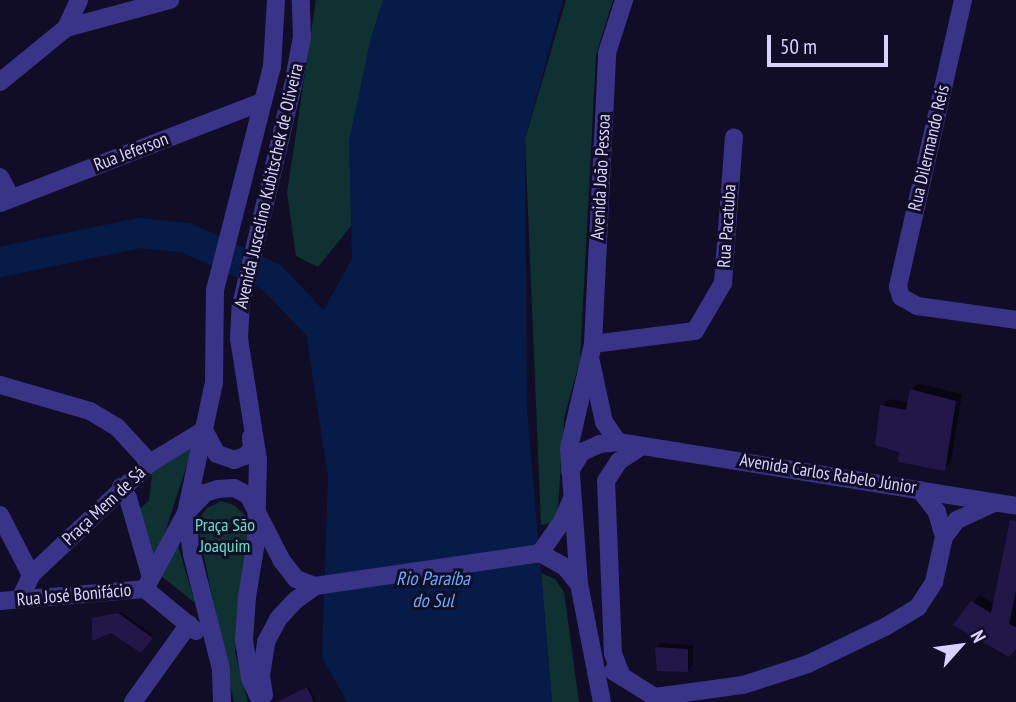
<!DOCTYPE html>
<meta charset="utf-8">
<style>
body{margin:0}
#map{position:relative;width:1016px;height:702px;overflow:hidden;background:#120d27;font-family:"PT Sans Narrow",sans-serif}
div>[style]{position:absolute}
.green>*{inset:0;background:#0f3131}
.water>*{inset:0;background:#061b47}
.shadow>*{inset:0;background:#0007}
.river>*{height:30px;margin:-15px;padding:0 15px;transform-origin:15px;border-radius:15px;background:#061b47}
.building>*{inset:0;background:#231749}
.minor>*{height:18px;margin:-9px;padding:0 9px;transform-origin:9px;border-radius:9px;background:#3a3489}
span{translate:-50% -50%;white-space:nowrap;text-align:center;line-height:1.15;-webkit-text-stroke:6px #120d27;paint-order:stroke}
.street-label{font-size:18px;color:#d9d2ff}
.park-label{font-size:18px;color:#54e9ca}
.water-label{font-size:19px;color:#60b0ff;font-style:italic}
.north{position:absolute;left:925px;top:611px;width:70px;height:70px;-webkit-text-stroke:5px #120d27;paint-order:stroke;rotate:62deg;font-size:19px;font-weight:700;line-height:28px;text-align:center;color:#d9d2ff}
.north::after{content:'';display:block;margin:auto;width:24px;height:32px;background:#d9d2ff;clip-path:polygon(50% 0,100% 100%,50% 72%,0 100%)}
.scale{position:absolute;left:767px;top:35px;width:121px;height:32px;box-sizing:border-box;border:4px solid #d9d2ff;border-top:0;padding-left:9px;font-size:21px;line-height:24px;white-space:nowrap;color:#d9d2ff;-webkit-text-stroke:5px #120d27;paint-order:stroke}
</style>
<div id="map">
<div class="green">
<div style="clip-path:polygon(316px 0,399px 0,359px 216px,318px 267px,296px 256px,287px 193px)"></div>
<div style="clip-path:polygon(566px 0,613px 0,596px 55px,580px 360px,564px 418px,557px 522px,541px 525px,525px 139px)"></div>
<div style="clip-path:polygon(194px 443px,156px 560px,137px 511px,149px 501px,153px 465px)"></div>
<div style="clip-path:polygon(221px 501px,234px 505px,245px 515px,251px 533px,235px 652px,248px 702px,234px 702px,198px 528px,201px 516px,207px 508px)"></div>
<div style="clip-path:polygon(177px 542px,195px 603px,160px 575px)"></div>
<div style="clip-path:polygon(541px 573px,555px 579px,564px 592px,579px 702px,552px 702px)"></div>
</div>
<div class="water">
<div style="clip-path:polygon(383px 0,563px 0,525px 139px,527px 410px,552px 702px,347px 702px,322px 657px,328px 477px,307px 340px,352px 259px,349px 141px,371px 37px)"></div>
</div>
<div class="shadow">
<div style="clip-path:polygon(918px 383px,962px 394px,951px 462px,944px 469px,901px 451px,882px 406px,889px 399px,909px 403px,911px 390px)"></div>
<div style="clip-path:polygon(1016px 536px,1016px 647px,972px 603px,980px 595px,995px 604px)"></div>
<div style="clip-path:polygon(121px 612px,153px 635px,141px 651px,94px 619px)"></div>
<div style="clip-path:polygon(661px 643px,693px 645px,693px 665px,688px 670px,656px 648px)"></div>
<div style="clip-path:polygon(309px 686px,316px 702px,292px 702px,291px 695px)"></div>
</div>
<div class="river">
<div style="left:0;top:262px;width:142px;rotate:-11.8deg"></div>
<div style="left:139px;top:233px;width:48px;rotate:5.9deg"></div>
<div style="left:187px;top:238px;width:93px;rotate:24.9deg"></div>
<div style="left:271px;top:277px;width:72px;rotate:46.1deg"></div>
<div style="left:321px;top:329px;width:34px;rotate:17deg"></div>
</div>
<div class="building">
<div style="clip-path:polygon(910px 389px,956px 401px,945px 471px,898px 462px,899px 452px,875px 445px,880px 405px,906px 410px)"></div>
<div style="clip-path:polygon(1010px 520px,1016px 521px,1016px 591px,1009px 624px,1016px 627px,1016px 649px,1009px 657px,953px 625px,971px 601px,991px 613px)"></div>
<div style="clip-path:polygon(118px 613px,153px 638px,141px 653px,111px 633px,92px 641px,92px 618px)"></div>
<div style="clip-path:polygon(655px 647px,688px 649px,688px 672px,657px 671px)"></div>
<div style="clip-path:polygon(307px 687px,314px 702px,277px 702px)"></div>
</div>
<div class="minor">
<div style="left:963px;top:0;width:294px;rotate:102.8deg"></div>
<div style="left:898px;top:287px;width:10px;rotate:73deg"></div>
<div style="left:901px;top:297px;width:18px;rotate:29deg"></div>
<div style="left:917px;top:306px;width:100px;rotate:8deg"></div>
<div style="left:66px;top:28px;width:31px;rotate:-65deg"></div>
<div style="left:0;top:82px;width:85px;rotate:-39.3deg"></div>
<div style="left:66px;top:28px;width:108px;rotate:-15.1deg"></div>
<div style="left:0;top:177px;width:24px;rotate:62deg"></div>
<div style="left:0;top:203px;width:281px;rotate:-21.1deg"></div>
<div style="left:593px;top:344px;width:103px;rotate:-7.3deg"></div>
<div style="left:695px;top:331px;width:56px;rotate:-59.7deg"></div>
<div style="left:723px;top:283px;width:146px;rotate:-85.7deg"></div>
<div style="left:591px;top:362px;width:61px;rotate:77.8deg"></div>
<div style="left:604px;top:422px;width:24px;rotate:55deg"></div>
<div style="left:618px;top:442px;width:403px;rotate:9.1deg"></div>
<div style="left:0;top:385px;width:94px;rotate:16.1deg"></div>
<div style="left:90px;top:411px;width:31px;rotate:31deg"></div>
<div style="left:117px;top:427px;width:49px;rotate:47.5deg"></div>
<div style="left:570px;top:471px;width:22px;rotate:-58deg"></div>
<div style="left:582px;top:452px;width:20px;rotate:-24deg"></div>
<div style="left:600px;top:444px;width:18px;rotate:-6deg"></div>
<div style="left:121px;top:487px;width:13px;rotate:58deg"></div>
<div style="left:128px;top:498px;width:82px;rotate:73.8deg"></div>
<div style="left:0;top:515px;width:68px;rotate:62.7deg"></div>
<div style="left:944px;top:537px;width:21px;rotate:-53deg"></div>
<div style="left:957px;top:520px;width:41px;rotate:-24.7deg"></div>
<div style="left:540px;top:553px;width:38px;rotate:-55deg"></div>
<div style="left:562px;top:522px;width:25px;rotate:-67deg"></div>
<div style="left:540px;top:553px;width:29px;rotate:29deg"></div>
<div style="left:565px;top:567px;width:22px;rotate:51deg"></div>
<div style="left:145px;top:589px;width:66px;rotate:39.5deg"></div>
<div style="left:20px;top:599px;width:26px;rotate:-65deg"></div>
<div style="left:31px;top:575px;width:163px;rotate:-43.3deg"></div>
<div style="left:150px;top:463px;width:63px;rotate:-31.4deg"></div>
<div style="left:204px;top:430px;width:27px;rotate:62deg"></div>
<div style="left:217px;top:454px;width:18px;rotate:19deg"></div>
<div style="left:234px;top:460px;width:12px;rotate:-20deg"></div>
<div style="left:245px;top:456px;width:10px;rotate:-45deg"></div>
<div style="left:252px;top:449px;width:12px;rotate:-95deg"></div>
<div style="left:0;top:601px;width:145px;rotate:-4.7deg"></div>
<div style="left:145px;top:589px;width:86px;rotate:-61.7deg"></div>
<div style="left:186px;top:513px;width:28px;rotate:-46deg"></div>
<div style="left:205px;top:493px;width:14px;rotate:-17deg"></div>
<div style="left:218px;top:489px;width:16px;rotate:-4deg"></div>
<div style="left:234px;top:488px;width:16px;rotate:27deg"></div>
<div style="left:248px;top:495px;width:74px;rotate:62.7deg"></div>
<div style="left:282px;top:561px;width:23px;rotate:52deg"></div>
<div style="left:296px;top:579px;width:20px;rotate:20deg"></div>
<div style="left:613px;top:671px;width:49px;rotate:31.8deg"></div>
<div style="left:622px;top:677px;width:25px;rotate:-111deg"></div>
<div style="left:613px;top:654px;width:173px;rotate:-92.3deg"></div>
<div style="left:606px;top:481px;width:24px;rotate:-57deg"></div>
<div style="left:619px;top:461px;width:24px;rotate:-33deg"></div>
<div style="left:264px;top:695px;width:20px;rotate:-99deg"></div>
<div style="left:261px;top:675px;width:33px;rotate:-81deg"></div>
<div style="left:266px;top:642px;width:26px;rotate:-62deg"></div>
<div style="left:278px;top:619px;width:26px;rotate:-47deg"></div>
<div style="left:296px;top:600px;width:24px;rotate:-36deg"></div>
<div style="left:315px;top:586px;width:227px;rotate:-8.3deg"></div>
<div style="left:655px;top:697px;width:89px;rotate:-7.8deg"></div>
<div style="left:743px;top:685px;width:68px;rotate:-17.9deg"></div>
<div style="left:808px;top:664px;width:85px;rotate:-25.7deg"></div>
<div style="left:885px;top:627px;width:39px;rotate:-31deg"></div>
<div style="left:918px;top:607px;width:30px;rotate:-57deg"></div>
<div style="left:934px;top:582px;width:46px;rotate:-77.5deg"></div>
<div style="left:944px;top:537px;width:26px;rotate:-106deg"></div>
<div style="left:937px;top:512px;width:28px;rotate:-128deg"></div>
<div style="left:133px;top:702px;width:96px;rotate:-54.3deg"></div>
<div style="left:222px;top:702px;width:33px;rotate:-92deg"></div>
<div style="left:221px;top:669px;width:119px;rotate:-104.2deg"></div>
<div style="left:192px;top:554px;width:41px;rotate:-98.3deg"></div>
<div style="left:186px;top:513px;width:134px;rotate:-77.9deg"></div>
<div style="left:214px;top:382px;width:92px;rotate:-89.4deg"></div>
<div style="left:215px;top:290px;width:230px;rotate:-75.7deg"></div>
<div style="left:272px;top:67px;width:67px;rotate:-86.6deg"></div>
<div style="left:261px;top:702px;width:26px;rotate:-115deg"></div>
<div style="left:250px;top:678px;width:39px;rotate:-99deg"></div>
<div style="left:244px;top:639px;width:42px;rotate:-85.9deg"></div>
<div style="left:247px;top:597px;width:56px;rotate:-80.7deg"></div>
<div style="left:256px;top:542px;width:82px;rotate:-88.6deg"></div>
<div style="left:258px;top:460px;width:123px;rotate:-98.9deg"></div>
<div style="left:239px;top:338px;width:33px;rotate:-87deg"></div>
<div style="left:241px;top:305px;width:231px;rotate:-76.7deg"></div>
<div style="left:294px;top:80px;width:44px;rotate:-79.5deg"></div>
<div style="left:302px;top:37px;width:37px;rotate:-92deg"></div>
<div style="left:602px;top:702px;width:120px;rotate:-101deg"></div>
<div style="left:579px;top:584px;width:136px;rotate:-94.2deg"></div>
<div style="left:569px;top:448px;width:107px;rotate:-77deg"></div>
<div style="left:593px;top:344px;width:291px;rotate:-87.2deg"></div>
<div style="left:607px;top:53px;width:56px;rotate:-72.2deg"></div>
</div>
<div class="street-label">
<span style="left:929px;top:148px;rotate:-77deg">Rua Dilermando Reis</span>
<span style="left:131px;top:152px;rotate:-21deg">Rua Jeferson</span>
<span style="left:601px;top:177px;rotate:-87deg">Avenida João Pessoa</span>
<span style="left:269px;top:186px;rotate:-77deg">Avenida Juscelino Kubitschek de Oliveira</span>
<span style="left:727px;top:226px;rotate:-86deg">Rua Pacatuba</span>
<span style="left:828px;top:474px;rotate:9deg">Avenida Carlos Rabelo Júnior</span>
<span style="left:104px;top:506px;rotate:-43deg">Praça Mem de Sá</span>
<span style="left:74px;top:595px;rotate:-5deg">Rua José Bonifácio</span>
</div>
<div class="park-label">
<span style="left:225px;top:536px">Praça São<br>Joaquim</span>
</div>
<div class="water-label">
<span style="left:433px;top:590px">Rio Paraíba<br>do Sul</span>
</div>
<div class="north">N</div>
<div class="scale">50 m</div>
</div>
